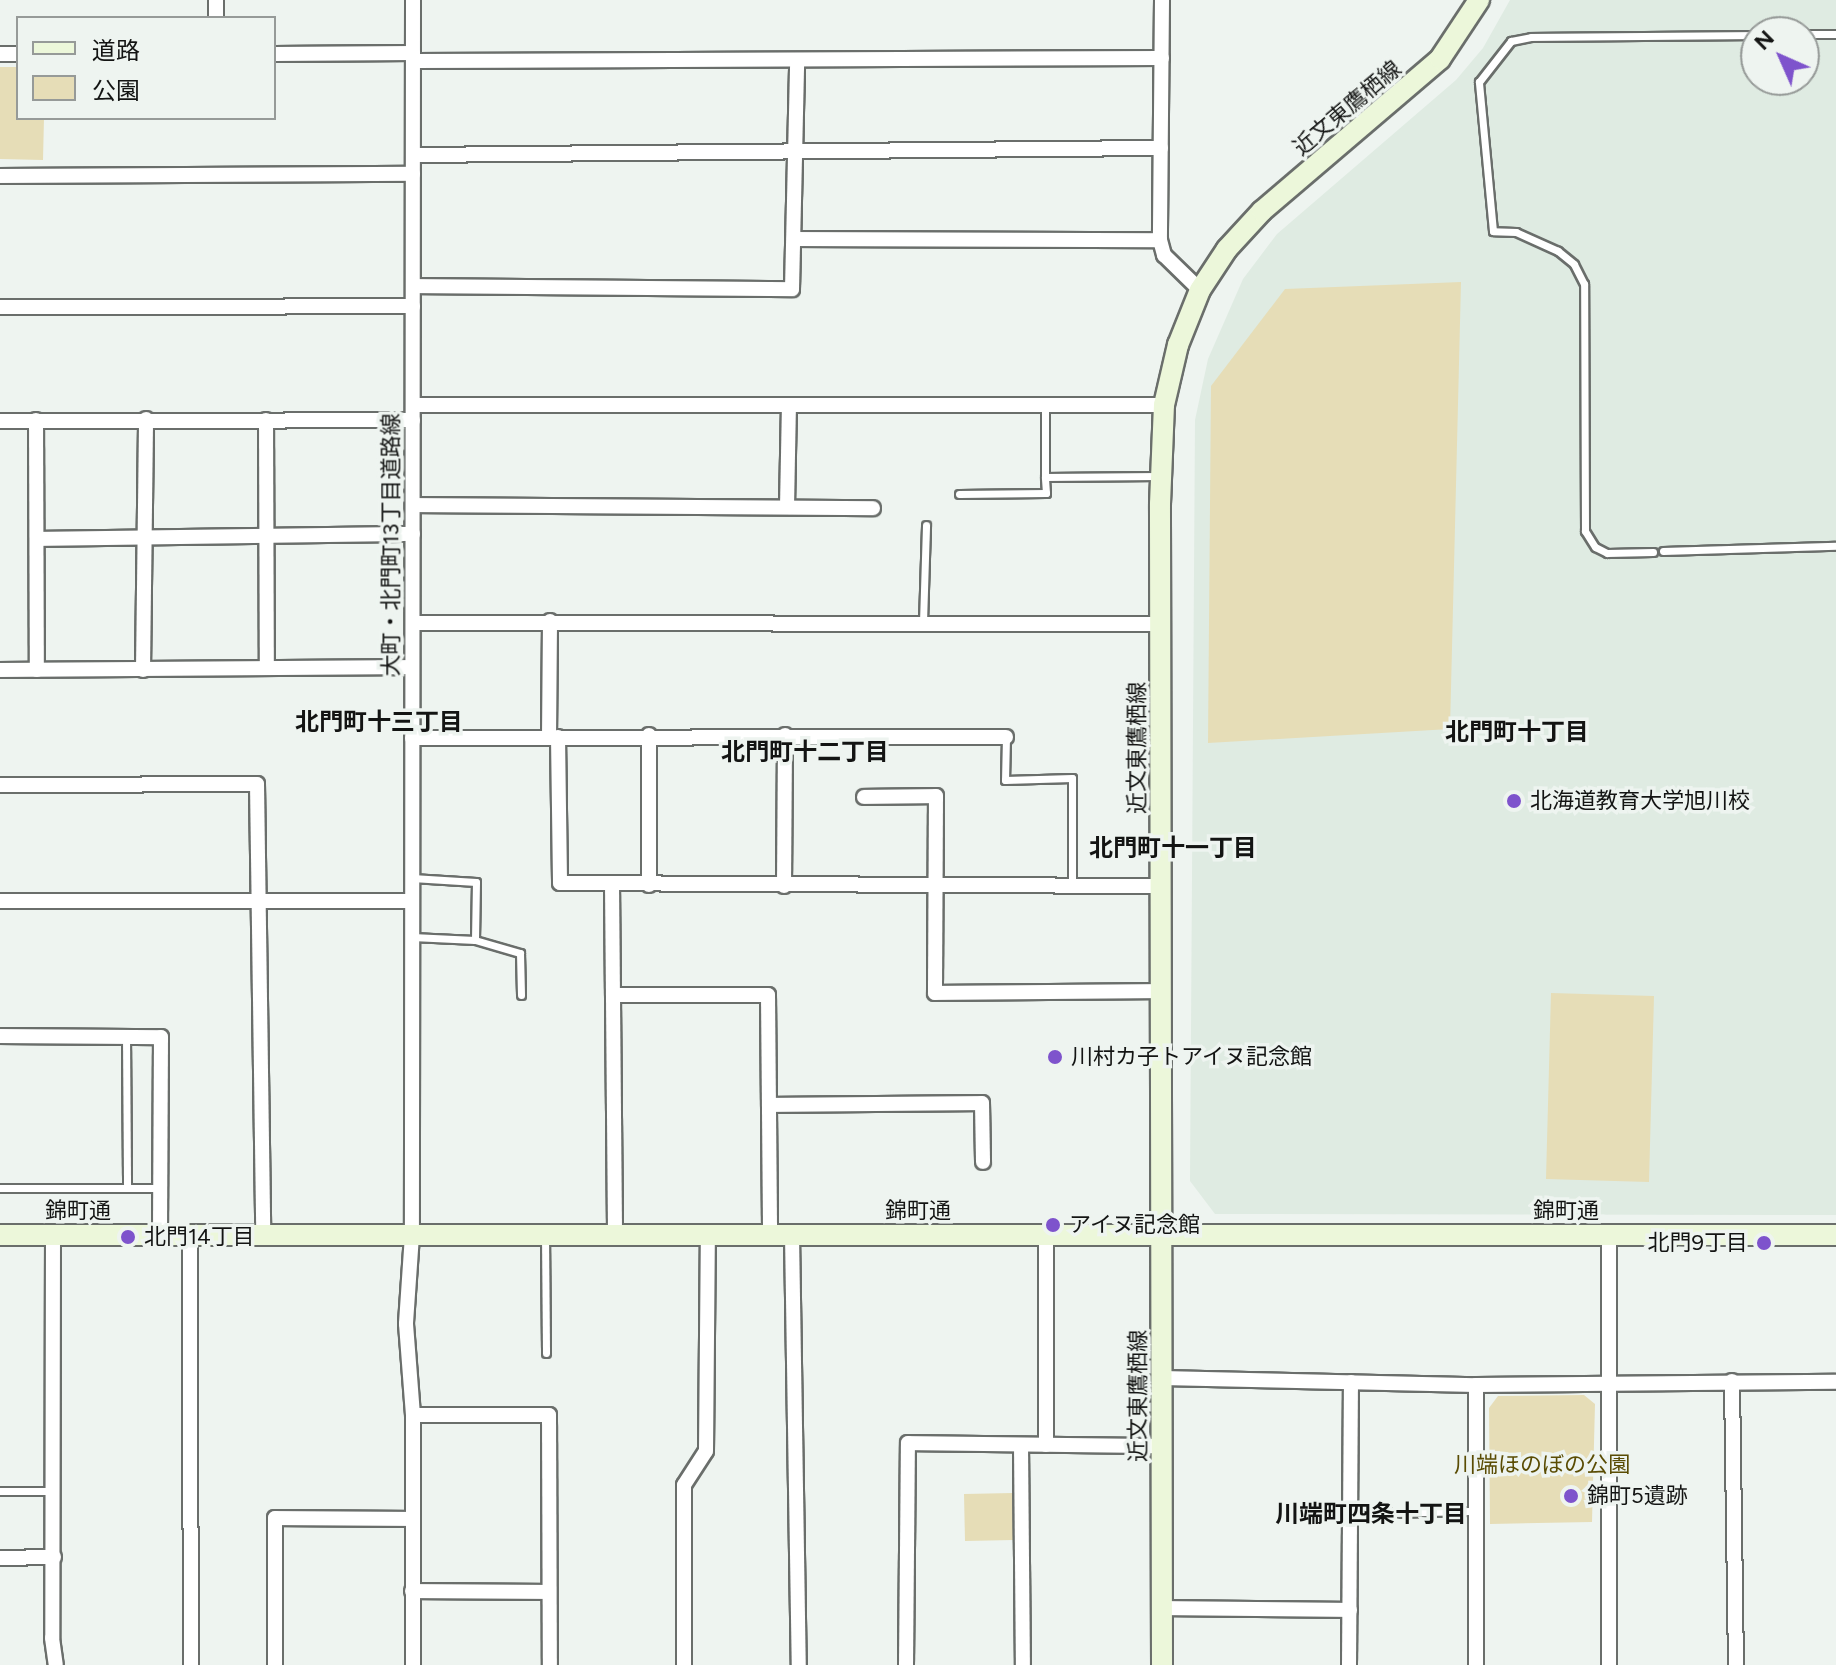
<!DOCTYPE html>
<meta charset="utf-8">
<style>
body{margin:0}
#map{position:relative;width:1836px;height:1665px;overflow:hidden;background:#eef4f0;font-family:Figtree,"Noto Sans JP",sans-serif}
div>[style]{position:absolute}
.built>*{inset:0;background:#dfebe2}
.green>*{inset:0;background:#e6ddb7}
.roads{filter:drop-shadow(2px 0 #6a6e6b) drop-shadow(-2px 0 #6a6e6b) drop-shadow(0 2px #6a6e6b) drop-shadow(0 -2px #6a6e6b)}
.lane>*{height:7px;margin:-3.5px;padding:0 3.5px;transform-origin:3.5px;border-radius:3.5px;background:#fff}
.street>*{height:14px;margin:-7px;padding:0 7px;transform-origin:7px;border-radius:7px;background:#fff}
.secondary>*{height:20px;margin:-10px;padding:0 10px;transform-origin:10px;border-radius:10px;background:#ecf7da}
.dots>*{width:22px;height:22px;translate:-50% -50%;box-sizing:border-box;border:4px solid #eef4f0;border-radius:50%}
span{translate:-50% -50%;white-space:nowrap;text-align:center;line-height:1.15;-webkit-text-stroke:7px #eef4f0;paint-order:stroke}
.street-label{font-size:22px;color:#131413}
.poi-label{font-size:22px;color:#131413}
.left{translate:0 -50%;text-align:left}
.right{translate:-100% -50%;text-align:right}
.park-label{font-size:22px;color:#5a4c04}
.neighbourhood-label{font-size:24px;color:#131413;font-weight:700}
.legend{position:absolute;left:16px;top:16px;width:260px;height:104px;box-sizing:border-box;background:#eef4f0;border:2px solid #969a98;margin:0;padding:10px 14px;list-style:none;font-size:24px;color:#131413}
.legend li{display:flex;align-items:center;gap:16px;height:40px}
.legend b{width:40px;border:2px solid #969a98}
.north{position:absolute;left:1740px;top:16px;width:80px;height:80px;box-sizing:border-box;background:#eef4f0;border:2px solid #969a98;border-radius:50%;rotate:315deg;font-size:22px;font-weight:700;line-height:32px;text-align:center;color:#131413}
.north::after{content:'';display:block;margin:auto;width:28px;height:36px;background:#7e53cc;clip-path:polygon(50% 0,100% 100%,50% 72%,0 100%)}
</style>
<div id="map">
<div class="built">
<div style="clip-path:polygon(evenodd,1510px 0,1836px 0,1836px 1215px,1215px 1214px,1190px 1181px,1195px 420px,1208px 359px,1243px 279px,1277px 234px,1456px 80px,1483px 48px,1510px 0,1756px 32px,1804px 32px,1804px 80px,1756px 80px,1756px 32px)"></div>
</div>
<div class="green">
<div style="clip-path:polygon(0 67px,18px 67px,18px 118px,44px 118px,43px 160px,0 159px)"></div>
<div style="clip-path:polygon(1461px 282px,1450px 729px,1208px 743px,1211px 386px,1285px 289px)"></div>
<div style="clip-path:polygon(1551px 993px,1654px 996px,1649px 1182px,1546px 1179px)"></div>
<div style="clip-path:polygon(1584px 1395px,1595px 1404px,1592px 1522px,1490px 1524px,1489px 1408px,1498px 1396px)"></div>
<div style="clip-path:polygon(1013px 1493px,1013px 1540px,965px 1541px,964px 1494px)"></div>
</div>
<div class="roads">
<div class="lane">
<div style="left:1804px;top:34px;width:32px"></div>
<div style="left:1045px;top:404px;width:73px;rotate:90deg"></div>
<div style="left:1045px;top:477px;width:114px;rotate:-0.5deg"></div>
<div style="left:959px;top:494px;width:87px;rotate:-0.7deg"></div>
<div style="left:1046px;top:493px;width:16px;rotate:-94deg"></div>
<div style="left:1663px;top:551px;width:173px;rotate:-1.7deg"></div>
<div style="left:1653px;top:552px;width:46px;rotate:178.8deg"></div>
<div style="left:1607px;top:553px;width:13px;rotate:-153deg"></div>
<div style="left:1595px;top:547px;width:19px;rotate:-122deg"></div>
<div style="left:1585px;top:531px;width:247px;rotate:-90.2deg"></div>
<div style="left:1584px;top:284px;width:22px;rotate:-117deg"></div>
<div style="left:1574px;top:264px;width:21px;rotate:-141deg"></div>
<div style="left:1558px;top:251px;width:46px;rotate:-155.7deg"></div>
<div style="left:1516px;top:232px;width:23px;rotate:-178deg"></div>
<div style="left:1493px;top:231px;width:150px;rotate:-95.4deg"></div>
<div style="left:1479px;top:82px;width:52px;rotate:-52deg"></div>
<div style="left:1511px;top:41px;width:20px;rotate:-11deg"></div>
<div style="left:1531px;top:37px;width:225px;rotate:-0.5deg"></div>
<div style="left:923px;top:622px;width:97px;rotate:-88.2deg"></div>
<div style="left:1006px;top:737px;width:43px;rotate:91.3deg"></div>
<div style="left:1005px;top:780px;width:67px;rotate:-1.7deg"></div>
<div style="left:1072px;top:778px;width:107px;rotate:90deg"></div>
<div style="left:412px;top:878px;width:64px;rotate:3.6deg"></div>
<div style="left:476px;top:882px;width:58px;rotate:91deg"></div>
<div style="left:412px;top:937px;width:63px;rotate:2.7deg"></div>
<div style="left:475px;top:940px;width:47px;rotate:16.1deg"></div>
<div style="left:520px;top:953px;width:42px;rotate:88.6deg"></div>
<div style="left:126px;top:1036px;width:152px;rotate:89.6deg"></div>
<div style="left:0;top:1188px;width:161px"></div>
<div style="left:545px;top:1235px;width:118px;rotate:89.5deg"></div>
<div style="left:0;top:1491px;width:54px"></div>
<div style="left:1350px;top:1514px;width:126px;rotate:-1.4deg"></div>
</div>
<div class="street">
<div style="left:413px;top:0;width:1235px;rotate:90.05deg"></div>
<div style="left:412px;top:1235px;width:89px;rotate:93.9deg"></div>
<div style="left:406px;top:1324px;width:91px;rotate:85.6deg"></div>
<div style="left:413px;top:1415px;width:250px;rotate:90deg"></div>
<div style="left:1162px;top:0;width:240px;rotate:90.5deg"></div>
<div style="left:1160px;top:240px;width:16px;rotate:75deg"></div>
<div style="left:1164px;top:255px;width:50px;rotate:44.2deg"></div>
<div style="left:216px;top:18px;width:18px;rotate:-90deg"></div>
<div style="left:0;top:54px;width:18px"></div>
<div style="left:274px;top:54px;width:139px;rotate:-0.4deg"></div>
<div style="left:413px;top:61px;width:749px;rotate:-0.23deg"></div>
<div style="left:413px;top:155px;width:748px;rotate:-0.54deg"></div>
<div style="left:0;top:176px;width:413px;rotate:-0.3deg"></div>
<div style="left:795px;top:239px;width:365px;rotate:0.2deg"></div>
<div style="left:413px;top:286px;width:379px;rotate:0.5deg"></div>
<div style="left:792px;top:289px;width:229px;rotate:-88.7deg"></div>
<div style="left:0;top:307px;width:413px;rotate:-0.1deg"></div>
<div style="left:413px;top:405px;width:751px"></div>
<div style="left:36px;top:420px;width:250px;rotate:89.8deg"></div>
<div style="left:266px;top:420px;width:248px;rotate:89.8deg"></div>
<div style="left:0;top:421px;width:413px;rotate:-0.1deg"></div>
<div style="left:413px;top:505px;width:460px;rotate:0.4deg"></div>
<div style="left:787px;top:507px;width:102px;rotate:-88.9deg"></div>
<div style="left:39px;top:539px;width:374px;rotate:-0.8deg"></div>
<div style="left:413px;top:623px;width:747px;rotate:0.08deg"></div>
<div style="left:0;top:670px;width:412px;rotate:-0.4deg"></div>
<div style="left:143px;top:670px;width:251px;rotate:-89.3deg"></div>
<div style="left:649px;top:735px;width:150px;rotate:90deg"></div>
<div style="left:549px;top:737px;width:116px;rotate:-89.5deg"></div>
<div style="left:558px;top:737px;width:146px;rotate:89.2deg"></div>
<div style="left:560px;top:883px;width:601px;rotate:0.29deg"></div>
<div style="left:412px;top:738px;width:594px;rotate:-0.1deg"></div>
<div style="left:0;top:785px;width:257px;rotate:-0.2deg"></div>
<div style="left:257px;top:784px;width:451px;rotate:89.2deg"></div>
<div style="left:864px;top:797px;width:72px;rotate:-0.8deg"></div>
<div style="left:936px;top:796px;width:197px;rotate:90.3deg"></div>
<div style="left:935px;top:993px;width:227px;rotate:-0.5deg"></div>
<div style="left:612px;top:884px;width:351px;rotate:89.5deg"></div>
<div style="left:784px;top:886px;width:151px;rotate:-89.6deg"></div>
<div style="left:0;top:901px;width:412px"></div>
<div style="left:615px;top:995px;width:153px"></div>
<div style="left:768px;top:995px;width:240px;rotate:89.5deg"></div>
<div style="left:0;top:1036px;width:161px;rotate:0.4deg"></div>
<div style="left:161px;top:1037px;width:198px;rotate:90.3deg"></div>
<div style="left:770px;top:1105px;width:212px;rotate:-0.5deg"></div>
<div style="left:982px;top:1103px;width:59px;rotate:89deg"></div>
<div style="left:53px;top:1235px;width:403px;rotate:90.1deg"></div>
<div style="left:52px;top:1638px;width:27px;rotate:82deg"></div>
<div style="left:190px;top:1235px;width:430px;rotate:89.9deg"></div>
<div style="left:792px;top:1235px;width:430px;rotate:89.1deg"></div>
<div style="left:1046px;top:1235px;width:210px;rotate:90deg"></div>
<div style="left:1162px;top:1378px;width:314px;rotate:1.3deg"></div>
<div style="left:1476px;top:1385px;width:360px;rotate:-0.5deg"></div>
<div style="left:1732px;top:1381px;width:284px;rotate:89.2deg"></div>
<div style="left:413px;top:1415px;width:136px"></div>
<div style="left:549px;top:1415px;width:250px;rotate:89.8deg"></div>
<div style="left:1021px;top:1445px;width:220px;rotate:89.5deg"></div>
<div style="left:0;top:1558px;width:54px;rotate:-1.1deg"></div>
<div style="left:412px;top:1591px;width:137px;rotate:0.4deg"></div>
<div style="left:1163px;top:1608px;width:187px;rotate:0.6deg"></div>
<div style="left:275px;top:1665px;width:147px;rotate:-90deg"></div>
<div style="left:275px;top:1518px;width:137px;rotate:0.4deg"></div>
<div style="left:684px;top:1665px;width:180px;rotate:-90deg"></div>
<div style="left:684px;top:1485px;width:40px;rotate:-57.1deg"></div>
<div style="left:706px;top:1451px;width:216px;rotate:-89.5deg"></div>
<div style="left:906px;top:1665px;width:222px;rotate:-89.5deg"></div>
<div style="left:908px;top:1443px;width:255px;rotate:0.7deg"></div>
<div style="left:1349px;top:1665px;width:283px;rotate:-89.6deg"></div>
<div style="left:1476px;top:1665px;width:280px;rotate:-90deg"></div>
<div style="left:1609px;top:1665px;width:430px;rotate:-90deg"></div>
</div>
<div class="secondary">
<div style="left:0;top:1235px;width:1836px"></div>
<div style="left:1162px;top:1665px;width:1161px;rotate:-90.1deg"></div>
<div style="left:1160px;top:504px;width:99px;rotate:-87.7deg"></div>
<div style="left:1164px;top:405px;width:62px;rotate:-76.9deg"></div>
<div style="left:1178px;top:345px;width:59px;rotate:-68.2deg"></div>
<div style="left:1200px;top:290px;width:49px;rotate:-56.6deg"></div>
<div style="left:1227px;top:249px;width:52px;rotate:-47.4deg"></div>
<div style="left:1262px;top:211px;width:234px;rotate:-40.5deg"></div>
<div style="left:1440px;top:59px;width:71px;rotate:-56.5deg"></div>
</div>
</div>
<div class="dots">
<div style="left:1514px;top:801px;background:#7e53cc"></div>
<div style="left:1055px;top:1057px;background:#7e53cc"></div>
<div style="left:1053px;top:1225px;background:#7e53cc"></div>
<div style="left:128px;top:1237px;background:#7e53cc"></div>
<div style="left:1764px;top:1243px;background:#7e53cc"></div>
<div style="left:1571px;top:1496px;background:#7e53cc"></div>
</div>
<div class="street-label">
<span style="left:1347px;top:108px;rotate:-40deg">近文東鷹栖線</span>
<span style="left:391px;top:545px;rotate:-90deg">大町・北門町13丁目道路線</span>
<span style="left:1137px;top:748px;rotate:-90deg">近文東鷹栖線</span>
<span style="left:78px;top:1211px">錦町通</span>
<span style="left:918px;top:1211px">錦町通</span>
<span style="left:1566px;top:1211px">錦町通</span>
<span style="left:1138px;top:1396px;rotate:-90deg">近文東鷹栖線</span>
</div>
<div class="poi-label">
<span class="left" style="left:1530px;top:801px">北海道教育大学旭川校</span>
<span class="left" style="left:1071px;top:1057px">川村カ子トアイヌ記念館</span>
<span class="left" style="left:1069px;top:1225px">アイヌ記念館</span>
<span class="left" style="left:144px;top:1237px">北門14丁目</span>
<span class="right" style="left:1748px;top:1243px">北門9丁目</span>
<span class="left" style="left:1587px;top:1496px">錦町5遺跡</span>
</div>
<div class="park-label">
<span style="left:1542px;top:1465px">川端ほのぼの公園</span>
</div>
<div class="neighbourhood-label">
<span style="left:379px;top:722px">北門町十三丁目</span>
<span style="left:1517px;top:732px">北門町十丁目</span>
<span style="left:805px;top:752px">北門町十二丁目</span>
<span style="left:1173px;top:848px">北門町十一丁目</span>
<span style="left:1371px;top:1514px">川端町四条十丁目</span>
</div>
<ul class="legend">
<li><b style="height:10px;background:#ecf7da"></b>道路</li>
<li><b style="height:22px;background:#e6ddb7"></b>公園</li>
</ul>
<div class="north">N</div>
</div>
